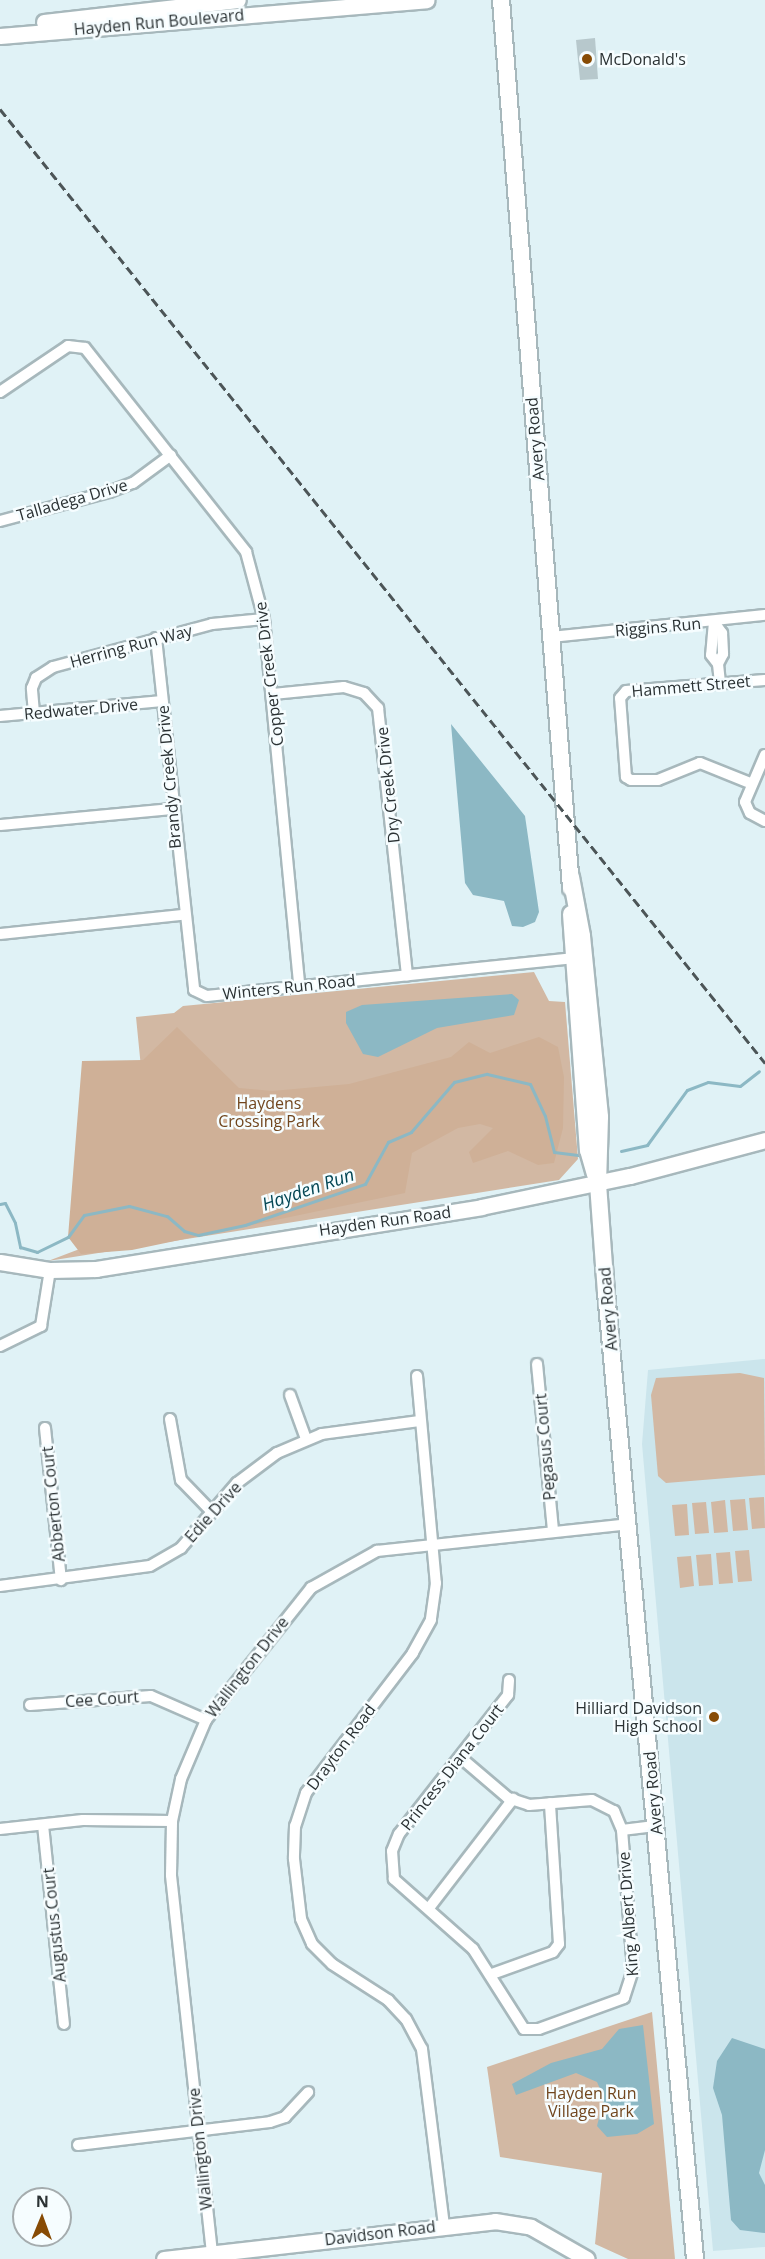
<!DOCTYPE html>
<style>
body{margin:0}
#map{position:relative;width:765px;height:2259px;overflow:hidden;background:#e0f2f6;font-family:"Open Sans",sans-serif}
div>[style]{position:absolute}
.built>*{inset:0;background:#cbe5ec}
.green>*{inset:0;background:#d2b8a3}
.forest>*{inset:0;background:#cfb097}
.water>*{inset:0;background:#8cb8c4}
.stream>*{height:3px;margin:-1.5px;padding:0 1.5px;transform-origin:1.5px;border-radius:1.5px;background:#8cb8c4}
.building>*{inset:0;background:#b7c8cc}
.roads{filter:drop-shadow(2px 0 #a7b8bc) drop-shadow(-2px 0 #a7b8bc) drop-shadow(0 2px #a7b8bc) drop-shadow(0 -2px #a7b8bc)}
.street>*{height:10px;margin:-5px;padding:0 5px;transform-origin:5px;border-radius:5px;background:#fff}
.secondary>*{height:15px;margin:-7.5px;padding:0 7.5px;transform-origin:7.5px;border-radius:7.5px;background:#fff}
.primary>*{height:16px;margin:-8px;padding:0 8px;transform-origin:8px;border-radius:8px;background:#fff}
.rail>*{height:3px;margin-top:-1.5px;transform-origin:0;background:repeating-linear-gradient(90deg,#4c5557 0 9px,transparent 0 13.5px)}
.dots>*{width:16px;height:16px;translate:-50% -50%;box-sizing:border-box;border:3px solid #f6fdff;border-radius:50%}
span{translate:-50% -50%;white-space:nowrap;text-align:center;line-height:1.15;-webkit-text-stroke:5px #f6fdff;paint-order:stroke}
.street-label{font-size:16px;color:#2b3234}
.poi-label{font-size:16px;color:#2b3234}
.left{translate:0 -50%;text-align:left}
.right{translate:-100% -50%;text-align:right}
.park-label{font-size:16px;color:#71461e}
.water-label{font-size:18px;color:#044755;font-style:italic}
.north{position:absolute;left:12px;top:2187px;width:60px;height:60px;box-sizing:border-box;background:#f6fdff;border:2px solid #a5acae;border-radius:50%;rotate:1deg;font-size:16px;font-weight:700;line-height:24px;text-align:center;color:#2b3234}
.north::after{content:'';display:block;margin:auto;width:21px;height:27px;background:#874b05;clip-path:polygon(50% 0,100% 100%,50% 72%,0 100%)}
</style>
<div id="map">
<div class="built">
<div style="clip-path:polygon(765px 1359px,765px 2247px,713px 2251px,642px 1444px,648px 1370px)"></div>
</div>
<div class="green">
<div style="clip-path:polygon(534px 972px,549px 1001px,565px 1002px,578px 1159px,559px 1180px,48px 1261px,156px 1220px,136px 1017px,174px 1013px,183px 1006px)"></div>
<div style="clip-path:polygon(740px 1373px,764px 1378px,765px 1475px,666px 1483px,658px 1476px,651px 1395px,656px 1378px)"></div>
<div style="clip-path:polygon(764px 1497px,765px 1528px,752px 1529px,749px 1498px)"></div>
<div style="clip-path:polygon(745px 1499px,748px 1530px,733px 1531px,730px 1500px)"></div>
<div style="clip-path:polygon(725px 1500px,728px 1532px,714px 1533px,711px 1502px)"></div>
<div style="clip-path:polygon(706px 1502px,709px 1533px,695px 1534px,692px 1503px)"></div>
<div style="clip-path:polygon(687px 1504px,689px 1535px,675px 1536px,672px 1505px)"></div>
<div style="clip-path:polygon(749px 1550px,752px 1581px,738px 1582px,735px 1551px)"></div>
<div style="clip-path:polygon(730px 1552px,733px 1583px,719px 1584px,716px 1553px)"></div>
<div style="clip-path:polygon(711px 1554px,713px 1585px,699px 1586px,696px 1555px)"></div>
<div style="clip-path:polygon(691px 1556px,694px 1586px,680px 1588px,677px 1557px)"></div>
<div style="clip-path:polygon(652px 2012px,675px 2259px,628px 2259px,595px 2244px,602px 2173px,500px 2157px,487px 2067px)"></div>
</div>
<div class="forest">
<div style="clip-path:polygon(177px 1027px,239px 1088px,272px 1091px,349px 1084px,451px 1057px,469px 1042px,490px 1053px,539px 1037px,558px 1047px,564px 1077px,563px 1128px,554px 1163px,538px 1165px,508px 1151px,473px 1163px,469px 1152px,493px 1128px,480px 1124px,458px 1128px,412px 1153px,405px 1193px,132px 1250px,81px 1254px,68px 1237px,82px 1061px,143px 1060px)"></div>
</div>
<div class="water">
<div style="clip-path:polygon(451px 724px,525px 816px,539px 912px,535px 922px,523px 927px,512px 926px,504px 901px,473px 895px,465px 883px)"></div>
<div style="clip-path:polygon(512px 994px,519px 1000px,514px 1015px,437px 1028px,378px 1057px,363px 1054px,346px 1023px,346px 1012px,362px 1005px)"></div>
<div style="clip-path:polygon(643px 2025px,654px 2124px,637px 2134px,607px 2137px,597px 2126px,604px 2098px,597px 2082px,576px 2073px,516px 2095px,512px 2084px,551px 2063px,602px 2049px,619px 2029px)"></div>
<div style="clip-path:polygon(732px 2038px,765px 2049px,765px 2150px,759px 2173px,765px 2185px,765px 2233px,740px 2230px,731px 2220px,722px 2115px,713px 2088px,717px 2061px)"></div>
</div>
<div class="stream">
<div style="left:621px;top:1151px;width:27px;rotate:-13deg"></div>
<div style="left:647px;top:1145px;width:68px;rotate:-54deg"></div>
<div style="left:687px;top:1090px;width:22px;rotate:-21deg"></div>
<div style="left:708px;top:1082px;width:32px;rotate:7deg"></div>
<div style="left:740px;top:1086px;width:24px;rotate:-38deg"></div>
<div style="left:0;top:1204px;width:5px;rotate:-11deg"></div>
<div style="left:5px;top:1203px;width:22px;rotate:63deg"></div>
<div style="left:15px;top:1223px;width:25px;rotate:78deg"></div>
<div style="left:20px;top:1247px;width:18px;rotate:16deg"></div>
<div style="left:37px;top:1252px;width:34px;rotate:-26deg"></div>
<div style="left:68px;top:1237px;width:27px;rotate:-54deg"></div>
<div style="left:84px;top:1215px;width:46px;rotate:-11.3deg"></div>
<div style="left:129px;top:1206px;width:39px;rotate:15deg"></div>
<div style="left:167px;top:1216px;width:23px;rotate:41deg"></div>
<div style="left:184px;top:1231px;width:15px;rotate:16deg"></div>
<div style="left:198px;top:1235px;width:48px;rotate:-12deg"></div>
<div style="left:245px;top:1225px;width:127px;rotate:-18.9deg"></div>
<div style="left:365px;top:1184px;width:48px;rotate:-61.3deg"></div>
<div style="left:388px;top:1142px;width:25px;rotate:-23deg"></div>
<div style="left:411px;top:1132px;width:66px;rotate:-49.3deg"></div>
<div style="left:454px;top:1082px;width:34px;rotate:-14deg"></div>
<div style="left:487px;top:1074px;width:44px;rotate:13.1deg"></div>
<div style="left:530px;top:1084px;width:35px;rotate:65deg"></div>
<div style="left:545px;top:1116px;width:37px;rotate:76deg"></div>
<div style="left:554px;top:1152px;width:26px;rotate:7deg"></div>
</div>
<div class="building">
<div style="clip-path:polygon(595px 38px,598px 79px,580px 80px,576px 40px)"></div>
</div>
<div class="roads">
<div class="street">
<div style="left:0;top:392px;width:82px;rotate:-34.1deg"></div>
<div style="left:68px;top:346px;width:17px;rotate:7deg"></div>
<div style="left:85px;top:348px;width:260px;rotate:51.7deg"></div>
<div style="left:246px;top:552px;width:69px;rotate:75deg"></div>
<div style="left:264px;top:619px;width:368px;rotate:84.5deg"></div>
<div style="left:0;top:521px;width:113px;rotate:-14.9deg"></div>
<div style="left:109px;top:492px;width:26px;rotate:-21deg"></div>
<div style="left:133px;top:483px;width:47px;rotate:-36.4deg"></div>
<div style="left:714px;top:622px;width:33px;rotate:95deg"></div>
<div style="left:711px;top:655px;width:11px;rotate:52deg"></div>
<div style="left:718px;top:664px;width:19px;rotate:84deg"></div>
<div style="left:714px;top:622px;width:14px;rotate:54deg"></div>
<div style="left:722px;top:633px;width:21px;rotate:87deg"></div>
<div style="left:723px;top:654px;width:11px;rotate:117deg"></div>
<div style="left:551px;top:637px;width:215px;rotate:-5.9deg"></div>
<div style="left:156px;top:638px;width:354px;rotate:83.8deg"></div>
<div style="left:194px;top:990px;width:14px;rotate:25deg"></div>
<div style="left:207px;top:996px;width:367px;rotate:-5.9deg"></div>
<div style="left:273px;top:694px;width:71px;rotate:-5.6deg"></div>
<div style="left:344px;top:687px;width:21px;rotate:17deg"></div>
<div style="left:364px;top:693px;width:21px;rotate:47deg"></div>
<div style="left:378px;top:708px;width:269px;rotate:83.8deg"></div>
<div style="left:34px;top:713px;width:25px;rotate:-95deg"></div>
<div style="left:32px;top:688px;width:11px;rotate:-68deg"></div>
<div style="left:36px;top:678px;width:20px;rotate:-33deg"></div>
<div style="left:53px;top:667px;width:165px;rotate:-15.1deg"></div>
<div style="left:212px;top:624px;width:52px;rotate:-5.5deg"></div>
<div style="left:0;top:716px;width:163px;rotate:-5.3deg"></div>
<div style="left:765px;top:755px;width:51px;rotate:113.1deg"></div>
<div style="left:745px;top:802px;width:12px;rotate:66deg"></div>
<div style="left:750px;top:813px;width:17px;rotate:28deg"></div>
<div style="left:750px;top:783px;width:54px;rotate:-158.2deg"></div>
<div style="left:700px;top:763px;width:45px;rotate:158deg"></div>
<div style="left:658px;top:780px;width:27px;rotate:180deg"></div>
<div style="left:631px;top:780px;width:6px;rotate:-149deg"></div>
<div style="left:626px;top:777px;width:79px;rotate:-94.3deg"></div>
<div style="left:620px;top:698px;width:9px;rotate:-49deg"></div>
<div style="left:626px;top:691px;width:139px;rotate:-4.5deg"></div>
<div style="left:0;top:825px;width:173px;rotate:-5.3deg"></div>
<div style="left:0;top:934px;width:183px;rotate:-6deg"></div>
<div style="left:0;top:1346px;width:46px;rotate:-26deg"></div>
<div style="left:41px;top:1326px;width:57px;rotate:-80.9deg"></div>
<div style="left:537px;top:1364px;width:168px;rotate:84.5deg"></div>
<div style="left:417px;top:1376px;width:208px;rotate:84.8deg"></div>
<div style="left:436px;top:1583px;width:37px;rotate:98deg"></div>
<div style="left:431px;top:1620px;width:38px;rotate:119deg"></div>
<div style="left:413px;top:1653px;width:176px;rotate:127.4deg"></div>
<div style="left:306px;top:1793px;width:35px;rotate:108deg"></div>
<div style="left:295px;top:1826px;width:33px;rotate:92deg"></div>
<div style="left:294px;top:1859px;width:60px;rotate:83.3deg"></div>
<div style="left:301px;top:1919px;width:27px;rotate:66deg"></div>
<div style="left:312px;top:1944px;width:28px;rotate:45deg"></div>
<div style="left:332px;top:1964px;width:67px;rotate:32.7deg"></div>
<div style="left:388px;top:2000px;width:26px;rotate:47deg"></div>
<div style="left:406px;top:2019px;width:34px;rotate:62deg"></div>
<div style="left:422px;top:2049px;width:178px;rotate:82.9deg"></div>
<div style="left:290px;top:1395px;width:47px;rotate:70deg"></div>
<div style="left:170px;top:1419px;width:62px;rotate:79.8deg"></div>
<div style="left:181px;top:1480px;width:43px;rotate:45.9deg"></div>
<div style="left:45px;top:1428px;width:153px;rotate:84deg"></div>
<div style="left:0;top:1586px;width:151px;rotate:-7.6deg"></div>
<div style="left:150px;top:1566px;width:36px;rotate:-30deg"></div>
<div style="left:181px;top:1548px;width:86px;rotate:-49.3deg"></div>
<div style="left:237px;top:1483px;width:50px;rotate:-36.9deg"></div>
<div style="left:277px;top:1453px;width:49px;rotate:-22.9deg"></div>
<div style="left:322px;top:1434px;width:99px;rotate:-7.6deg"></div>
<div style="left:30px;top:1705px;width:121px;rotate:-4.3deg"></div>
<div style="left:151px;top:1696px;width:60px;rotate:23.6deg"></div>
<div style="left:460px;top:1757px;width:63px;rotate:40.5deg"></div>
<div style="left:508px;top:1798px;width:22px;rotate:18deg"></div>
<div style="left:529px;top:1805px;width:63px;rotate:-4.5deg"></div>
<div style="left:592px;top:1800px;width:25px;rotate:27deg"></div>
<div style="left:614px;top:1811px;width:21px;rotate:67deg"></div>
<div style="left:622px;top:1830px;width:140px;rotate:85.5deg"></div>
<div style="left:633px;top:1970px;width:29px;rotate:108deg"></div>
<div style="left:624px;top:1998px;width:90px;rotate:160deg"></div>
<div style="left:539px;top:2029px;width:15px;rotate:180deg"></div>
<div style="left:524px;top:2029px;width:95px;rotate:-122.5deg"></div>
<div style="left:473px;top:1949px;width:106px;rotate:-138.5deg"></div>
<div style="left:394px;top:1879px;width:28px;rotate:-94deg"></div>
<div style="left:392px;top:1851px;width:18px;rotate:-68deg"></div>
<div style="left:399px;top:1834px;width:177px;rotate:-51.9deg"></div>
<div style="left:508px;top:1695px;width:15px;rotate:-86deg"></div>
<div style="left:43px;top:1825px;width:200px;rotate:84deg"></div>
<div style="left:0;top:1829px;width:83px;rotate:-6.2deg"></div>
<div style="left:83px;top:1820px;width:89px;rotate:0.6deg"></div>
<div style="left:622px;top:1830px;width:33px;rotate:-7deg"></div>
<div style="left:429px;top:1908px;width:138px;rotate:-52.4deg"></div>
<div style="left:492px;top:1974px;width:65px;rotate:-19.8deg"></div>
<div style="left:553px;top:1952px;width:10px;rotate:-53deg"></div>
<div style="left:559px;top:1944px;width:141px;rotate:-93.7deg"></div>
<div style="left:78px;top:2145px;width:193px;rotate:-6.8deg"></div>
<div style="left:270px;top:2122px;width:16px;rotate:-18deg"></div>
<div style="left:285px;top:2117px;width:34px;rotate:-47deg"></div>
<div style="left:212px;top:2253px;width:380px;rotate:-96.2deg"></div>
<div style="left:171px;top:1875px;width:54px;rotate:-88.9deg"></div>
<div style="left:172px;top:1821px;width:43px;rotate:-77.9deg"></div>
<div style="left:181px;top:1779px;width:64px;rotate:-67deg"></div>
<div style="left:206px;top:1720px;width:169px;rotate:-51.5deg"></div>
<div style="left:311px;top:1588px;width:76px;rotate:-29.3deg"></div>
<div style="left:377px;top:1551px;width:252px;rotate:-6.1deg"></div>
</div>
<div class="secondary">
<div style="left:44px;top:22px;width:195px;rotate:-6.5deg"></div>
<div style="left:0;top:36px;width:428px;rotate:-4.8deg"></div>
<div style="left:0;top:1262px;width:51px;rotate:9.1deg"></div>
<div style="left:50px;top:1270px;width:46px;rotate:-1.2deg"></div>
<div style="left:96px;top:1269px;width:390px;rotate:-9.1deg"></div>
<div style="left:481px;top:1207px;width:152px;rotate:-11.8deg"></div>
<div style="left:630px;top:1176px;width:140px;rotate:-14.9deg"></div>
<div style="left:164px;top:2259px;width:333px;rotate:-6.5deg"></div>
<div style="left:495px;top:2221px;width:36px;rotate:9deg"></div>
<div style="left:531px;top:2227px;width:64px;rotate:29.7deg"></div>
</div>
<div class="primary">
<div style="left:501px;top:0;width:891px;rotate:85.49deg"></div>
<div style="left:571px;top:877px;width:60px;rotate:79.4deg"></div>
<div style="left:582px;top:936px;width:182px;rotate:84.3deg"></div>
<div style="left:600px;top:1117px;width:67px;rotate:91.7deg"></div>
<div style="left:598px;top:1184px;width:108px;rotate:85.8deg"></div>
<div style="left:606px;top:1292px;width:971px;rotate:84.74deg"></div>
<div style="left:571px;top:914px;width:237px;rotate:85.9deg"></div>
<div style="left:588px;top:1150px;width:25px;rotate:74deg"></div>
</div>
</div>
<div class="rail">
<div style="left:0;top:109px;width:1223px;rotate:51.27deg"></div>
</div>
<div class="dots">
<div style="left:587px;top:59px;background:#874b05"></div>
<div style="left:714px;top:1717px;background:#874b05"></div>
</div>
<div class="street-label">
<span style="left:159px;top:22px;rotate:-5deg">Hayden Run Boulevard</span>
<span style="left:535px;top:439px;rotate:-95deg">Avery Road</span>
<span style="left:72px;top:500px;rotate:-16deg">Talladega Drive</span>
<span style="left:658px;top:627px;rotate:-5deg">Riggins Run</span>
<span style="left:131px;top:646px;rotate:-15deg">Herring Run Way</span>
<span style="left:269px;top:674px;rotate:-97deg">Copper Creek Drive</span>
<span style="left:691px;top:686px;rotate:-5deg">Hammett Street</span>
<span style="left:81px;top:709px;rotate:-5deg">Redwater Drive</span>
<span style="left:169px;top:777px;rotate:-95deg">Brandy Creek Drive</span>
<span style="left:388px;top:785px;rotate:-96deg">Dry Creek Drive</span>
<span style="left:289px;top:987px;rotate:-6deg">Winters Run Road</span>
<span style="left:385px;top:1221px;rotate:-8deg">Hayden Run Road</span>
<span style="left:608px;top:1309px;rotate:-95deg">Avery Road</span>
<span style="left:545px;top:1447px;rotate:-95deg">Pegasus Court</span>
<span style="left:53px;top:1504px;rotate:-96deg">Abberton Court</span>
<span style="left:213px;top:1512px;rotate:-48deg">Edie Drive</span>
<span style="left:247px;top:1667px;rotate:-52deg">Wallington Drive</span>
<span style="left:102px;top:1699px;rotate:-4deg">Cee Court</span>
<span style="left:341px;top:1747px;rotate:-53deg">Drayton Road</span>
<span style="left:452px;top:1767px;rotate:-52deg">Princess Diana Court</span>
<span style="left:653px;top:1793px;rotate:-95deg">Avery Road</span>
<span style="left:628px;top:1914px;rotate:-94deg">King Albert Drive</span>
<span style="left:54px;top:1925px;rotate:-96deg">Augustus Court</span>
<span style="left:200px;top:2149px;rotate:-96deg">Wallington Drive</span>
<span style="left:380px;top:2233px;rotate:-7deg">Davidson Road</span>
</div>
<div class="poi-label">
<span class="left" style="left:599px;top:59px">McDonald's</span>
<span class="right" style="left:702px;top:1717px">Hilliard Davidson<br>High School</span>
</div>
<div class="park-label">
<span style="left:269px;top:1112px">Haydens<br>Crossing Park</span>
<span style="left:591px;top:2102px">Hayden Run<br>Village Park</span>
</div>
<div class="water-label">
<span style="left:308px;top:1189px;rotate:-19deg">Hayden Run</span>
</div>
<div class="north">N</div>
</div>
